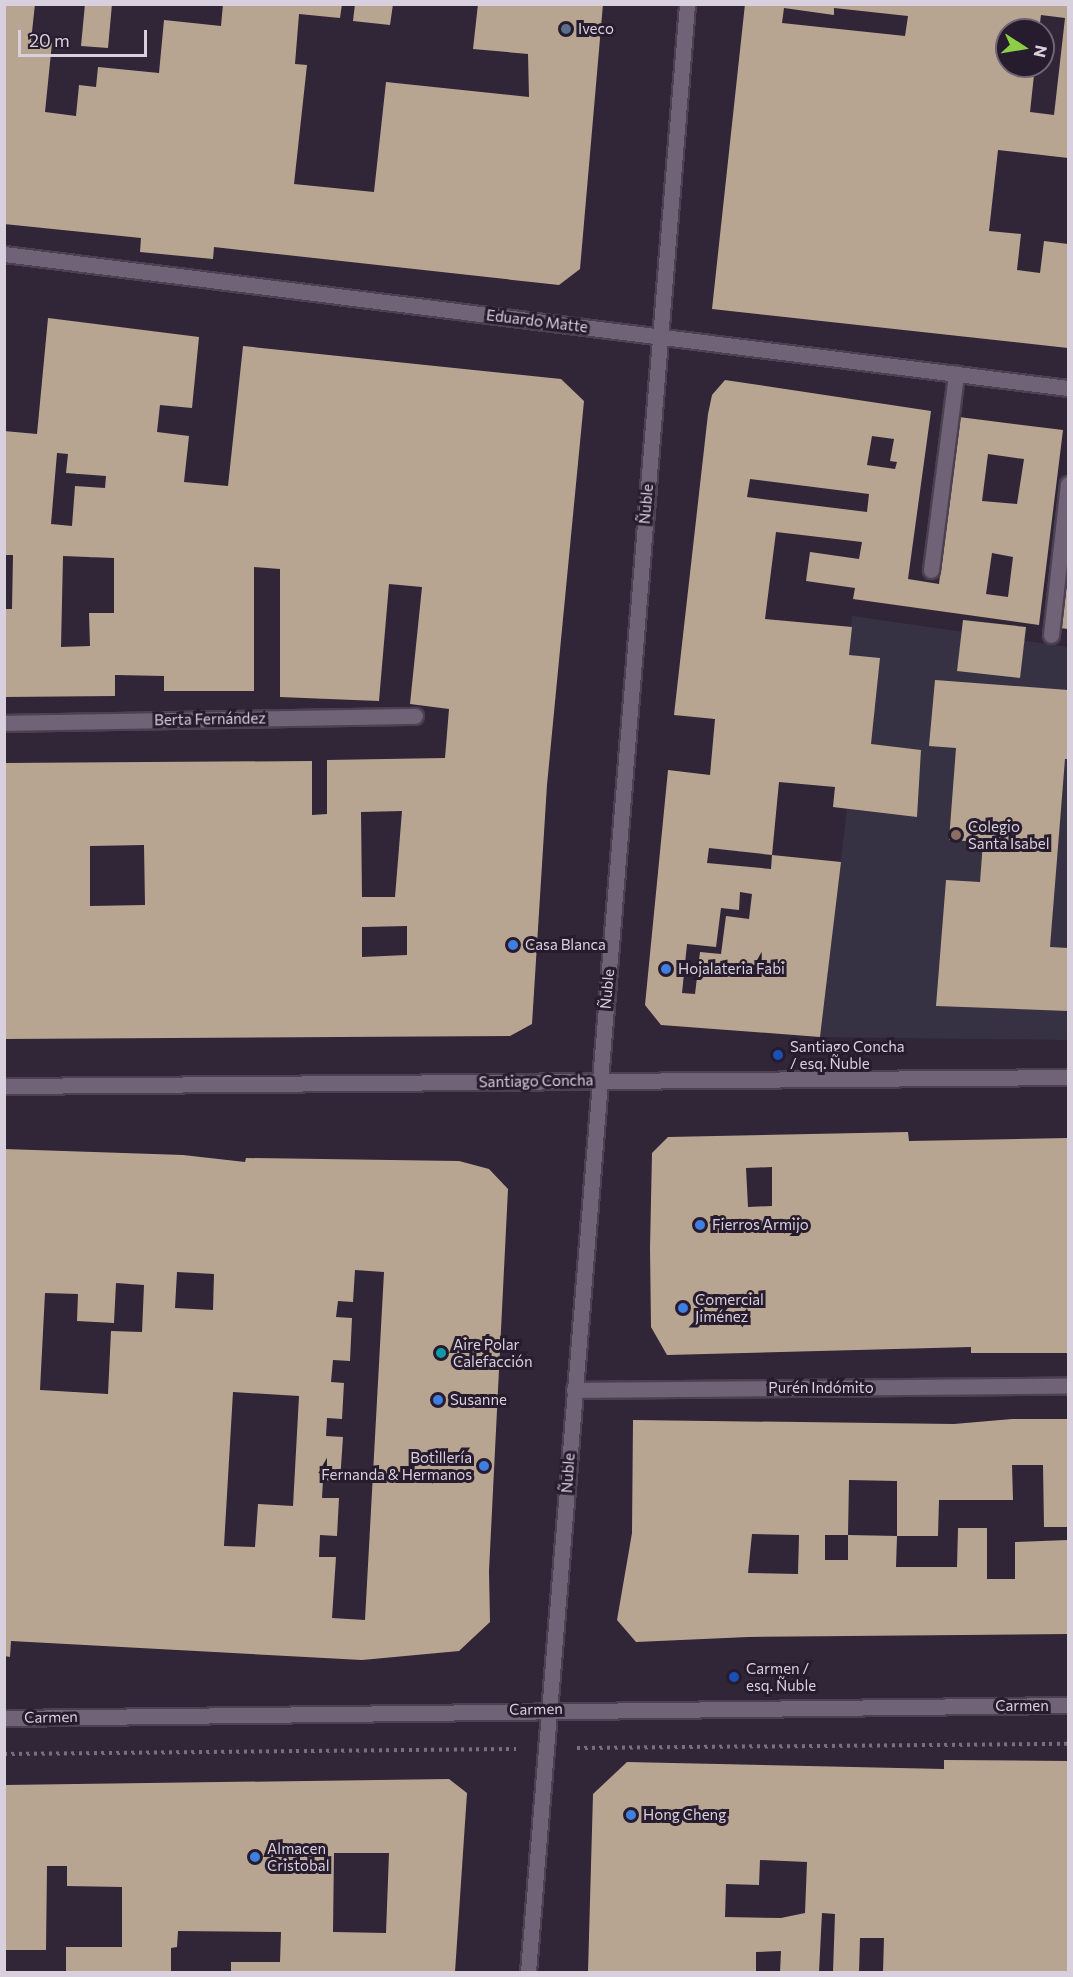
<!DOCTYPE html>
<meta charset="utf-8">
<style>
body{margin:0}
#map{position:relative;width:1073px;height:1977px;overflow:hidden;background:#312638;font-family:Commissioner,sans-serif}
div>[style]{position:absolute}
.education>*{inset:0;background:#373243}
.building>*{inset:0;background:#b8a591}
.path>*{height:4px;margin-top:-2px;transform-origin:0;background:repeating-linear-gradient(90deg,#786f7e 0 3px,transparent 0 7.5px)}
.roads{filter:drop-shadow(2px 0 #4b4150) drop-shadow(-2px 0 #4b4150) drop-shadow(0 2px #4b4150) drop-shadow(0 -2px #4b4150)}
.lane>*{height:15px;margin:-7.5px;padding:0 7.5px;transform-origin:7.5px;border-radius:7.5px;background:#706378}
.street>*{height:15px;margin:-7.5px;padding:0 7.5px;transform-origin:7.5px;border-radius:7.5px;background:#706378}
.secondary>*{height:15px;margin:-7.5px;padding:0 7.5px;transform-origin:7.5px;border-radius:7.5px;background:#706378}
.dots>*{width:16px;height:16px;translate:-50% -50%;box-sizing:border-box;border:3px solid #271c2e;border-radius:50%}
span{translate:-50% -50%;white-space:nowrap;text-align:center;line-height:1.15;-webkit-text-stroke:6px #271c2e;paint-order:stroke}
.poi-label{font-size:15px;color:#d8d1dd}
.left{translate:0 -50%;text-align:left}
.right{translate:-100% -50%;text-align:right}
.street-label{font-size:15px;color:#d8d1dd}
.frame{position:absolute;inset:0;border:6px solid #d8d1dd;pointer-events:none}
.north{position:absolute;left:995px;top:18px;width:60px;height:60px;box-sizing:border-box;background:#271c2e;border:2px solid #6e6474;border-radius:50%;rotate:102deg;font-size:16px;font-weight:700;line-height:24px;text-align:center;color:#d8d1dd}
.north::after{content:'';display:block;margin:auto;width:21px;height:27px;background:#8cce45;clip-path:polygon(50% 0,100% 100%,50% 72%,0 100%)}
.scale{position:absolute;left:18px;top:30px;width:129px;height:27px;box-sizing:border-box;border:3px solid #d8d1dd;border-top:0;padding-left:8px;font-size:18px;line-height:21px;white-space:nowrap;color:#d8d1dd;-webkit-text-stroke:4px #271c2e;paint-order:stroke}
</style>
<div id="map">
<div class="education">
<div style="clip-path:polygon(852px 616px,1068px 647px,1068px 1040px,820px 1037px,847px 809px,833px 807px)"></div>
</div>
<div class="building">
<div style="clip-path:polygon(4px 4px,35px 4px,31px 41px,52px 43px,45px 112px,76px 116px,79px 85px,96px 87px,98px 67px,159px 73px,164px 20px,221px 26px,223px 4px,342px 4px,340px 18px,299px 14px,295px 64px,307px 65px,294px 184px,374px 192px,386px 82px,529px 97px,528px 54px,473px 49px,478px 4px,603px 4px,580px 269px,559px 285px,214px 247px,213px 259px,140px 252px,141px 238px,4px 224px)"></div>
<div style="clip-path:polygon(85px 4px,112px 4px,108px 48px,81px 46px)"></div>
<div style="clip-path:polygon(355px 4px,393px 4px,390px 25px,353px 21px)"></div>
<div style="clip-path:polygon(evenodd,745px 4px,1068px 4px,1068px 158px,998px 150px,989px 231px,1021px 234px,1017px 270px,1040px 273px,1044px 241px,1068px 244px,1068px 348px,712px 309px,745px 4px,784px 8px,834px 15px,834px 8px,908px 16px,905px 36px,782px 23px,784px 8px,745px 4px,1041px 15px,1065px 18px,1054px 115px,1030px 112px,1035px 66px,1007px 66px,1007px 30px,1039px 30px,1041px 15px)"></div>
<div style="clip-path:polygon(evenodd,48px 318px,199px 337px,192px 408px,160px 405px,157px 432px,189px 436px,184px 482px,228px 486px,243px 346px,561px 379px,584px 401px,547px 785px,532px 1024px,510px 1036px,4px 1039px,4px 763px,312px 761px,312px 815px,327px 814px,327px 760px,445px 758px,449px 709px,410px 704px,422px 587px,389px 584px,379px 701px,280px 697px,280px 569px,254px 567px,254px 691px,164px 691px,164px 676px,115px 675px,115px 696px,4px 697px,4px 609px,12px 609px,13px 555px,4px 555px,4px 431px,37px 434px,48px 318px,57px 453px,68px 454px,66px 473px,106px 476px,105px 488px,75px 486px,72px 526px,51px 524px,57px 453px,48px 318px,63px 556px,114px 558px,114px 613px,89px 613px,90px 646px,61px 647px,63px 556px,48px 318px,402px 811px,395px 897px,362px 897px,361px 812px,402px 811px,48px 318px,144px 845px,145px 905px,90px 906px,90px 846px,144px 845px,48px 318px,407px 926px,407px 955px,362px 957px,362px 927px,407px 926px)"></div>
<div style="clip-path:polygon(evenodd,725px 380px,931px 411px,908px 579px,939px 584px,959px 417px,1063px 430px,1039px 625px,853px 599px,855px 588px,806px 581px,810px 552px,859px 559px,862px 542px,776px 532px,765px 619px,852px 627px,849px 655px,880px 658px,871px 744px,921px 750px,917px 817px,833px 807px,835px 787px,779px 782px,772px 855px,841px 862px,820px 1037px,661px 1025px,645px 1005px,668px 770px,710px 775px,715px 719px,674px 715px,708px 414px,712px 395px,725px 380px,872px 436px,894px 439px,890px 461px,897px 462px,895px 469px,867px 465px,872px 436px,725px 380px,988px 454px,1024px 459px,1017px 504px,982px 501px,988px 454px,725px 380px,750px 479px,869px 494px,867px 512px,747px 497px,750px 479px,725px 380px,992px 553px,1013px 557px,1008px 597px,986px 594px,992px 553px,725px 380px,709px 848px,772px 855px,771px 869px,707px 863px,709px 848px,725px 380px,740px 892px,752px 894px,749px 919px,726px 916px,721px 954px,700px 952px,695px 994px,682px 993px,687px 944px,716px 947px,721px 908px,739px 910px,740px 892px)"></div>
<div style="clip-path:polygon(1068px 575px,1068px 629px,1060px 628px)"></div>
<div style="clip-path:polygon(963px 620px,1026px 627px,1020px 678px,957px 671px)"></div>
<div style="clip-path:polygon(935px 680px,1068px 690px,1068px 759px,1065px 759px,1050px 947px,1068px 948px,1068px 1011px,936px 1006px,946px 880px,980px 882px,983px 842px,949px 840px,956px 748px,929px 746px)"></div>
<div style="clip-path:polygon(evenodd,908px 1132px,909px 1141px,1068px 1138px,1068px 1353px,971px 1353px,971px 1347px,667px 1355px,651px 1327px,650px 1248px,652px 1153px,668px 1137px,908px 1132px,772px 1167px,772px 1206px,748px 1207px,746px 1168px,772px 1167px)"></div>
<div style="clip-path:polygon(evenodd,4px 1149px,183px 1155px,245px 1162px,246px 1158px,459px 1161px,489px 1169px,508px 1189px,489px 1571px,490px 1622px,459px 1651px,362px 1660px,11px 1641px,10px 1657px,4px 1656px,4px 1149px,355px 1270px,384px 1272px,365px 1620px,332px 1618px,336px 1557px,319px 1557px,320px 1535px,337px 1536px,339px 1498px,322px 1498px,323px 1480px,340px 1481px,343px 1437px,326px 1436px,327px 1418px,342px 1419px,344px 1383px,331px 1382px,333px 1360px,350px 1361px,352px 1318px,336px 1317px,338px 1301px,353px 1302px,355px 1270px,4px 1149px,177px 1272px,214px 1274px,213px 1310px,175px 1308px,177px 1272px,4px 1149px,116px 1283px,144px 1285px,142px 1332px,111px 1331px,108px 1394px,40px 1390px,45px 1293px,78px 1294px,77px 1321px,114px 1323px,116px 1283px,4px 1149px,233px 1392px,299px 1396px,293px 1506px,258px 1504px,255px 1547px,224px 1546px,233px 1392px)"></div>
<div style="clip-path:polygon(evenodd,1012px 1419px,1068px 1419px,1068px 1527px,1044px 1527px,1043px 1465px,1012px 1465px,1013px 1500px,939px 1500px,938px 1536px,897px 1536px,896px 1567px,957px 1567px,958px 1528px,987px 1528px,987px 1579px,1015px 1579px,1015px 1542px,1068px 1540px,1068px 1634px,748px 1637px,636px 1642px,617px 1620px,632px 1533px,633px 1420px,954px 1424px,1012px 1419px,849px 1480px,897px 1481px,897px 1536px,848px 1535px,848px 1560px,825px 1560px,825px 1535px,848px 1535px,849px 1480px,1012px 1419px,752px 1534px,799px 1535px,798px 1574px,748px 1573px,752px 1534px)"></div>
<div style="clip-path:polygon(evenodd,944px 1760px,1068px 1761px,1068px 1972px,883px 1972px,884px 1938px,860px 1938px,859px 1972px,833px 1972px,835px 1914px,822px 1913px,819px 1972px,780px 1972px,781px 1951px,756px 1952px,756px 1972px,588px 1972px,593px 1794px,627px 1762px,944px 1769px,944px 1760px,760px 1860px,807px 1862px,805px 1913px,781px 1918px,725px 1917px,726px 1884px,759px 1885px,760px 1860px)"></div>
<div style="clip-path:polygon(evenodd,449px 1779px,467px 1793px,455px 1972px,231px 1972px,231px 1962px,280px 1962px,281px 1932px,178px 1931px,177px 1947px,171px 1948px,171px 1972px,66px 1972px,66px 1947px,122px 1947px,122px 1887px,67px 1886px,67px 1866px,47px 1866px,46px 1950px,4px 1950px,4px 1785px,449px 1779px,334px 1853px,389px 1853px,386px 1933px,333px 1932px,334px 1853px)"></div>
</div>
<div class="path">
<div style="left:577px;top:1748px;width:491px;rotate:-0.5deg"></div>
<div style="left:4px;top:1754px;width:512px;rotate:-0.56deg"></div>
</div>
<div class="roads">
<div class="lane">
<div style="left:931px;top:570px;width:198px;rotate:-82.7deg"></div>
<div style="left:1051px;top:635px;width:152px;rotate:-83.6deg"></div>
</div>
<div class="street">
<div style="left:4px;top:254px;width:1072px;rotate:7.18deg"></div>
<div style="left:4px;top:723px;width:411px;rotate:-1deg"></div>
<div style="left:4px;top:1086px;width:1064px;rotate:-0.48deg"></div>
<div style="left:574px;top:1390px;width:494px;rotate:-0.5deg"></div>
</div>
<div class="secondary">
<div style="left:4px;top:1718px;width:1064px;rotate:-0.7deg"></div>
<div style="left:528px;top:1972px;width:1974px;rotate:-85.38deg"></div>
</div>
</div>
<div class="dots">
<div style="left:566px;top:29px;background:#5c6f8a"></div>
<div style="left:956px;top:835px;background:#8d6e63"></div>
<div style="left:513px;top:945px;background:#3f7fe0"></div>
<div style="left:666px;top:969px;background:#3f7fe0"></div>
<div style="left:778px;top:1055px;background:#1a4fb4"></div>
<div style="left:700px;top:1225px;background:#3f7fe0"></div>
<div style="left:683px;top:1308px;background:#3f7fe0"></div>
<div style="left:441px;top:1353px;background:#0f9aa8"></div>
<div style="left:438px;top:1400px;background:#3f7fe0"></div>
<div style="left:484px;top:1466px;background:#3f7fe0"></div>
<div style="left:734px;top:1677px;background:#1a4fb4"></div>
<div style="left:631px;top:1815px;background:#3f7fe0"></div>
<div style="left:255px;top:1857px;background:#3f7fe0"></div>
</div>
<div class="poi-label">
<span class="left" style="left:578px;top:29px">Iveco</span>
<span class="left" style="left:968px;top:835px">Colegio<br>Santa Isabel</span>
<span class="left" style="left:525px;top:945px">Casa Blanca</span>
<span class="left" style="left:678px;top:969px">Hojalateria Fabi</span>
<span class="left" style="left:790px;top:1055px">Santiago Concha<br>/ esq. Ñuble</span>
<span class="left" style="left:712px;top:1225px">Fierros Armijo</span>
<span class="left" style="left:695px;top:1308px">Comercial<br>Jiménez</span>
<span class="left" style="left:453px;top:1353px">Aire Polar<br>Calefacción</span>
<span class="left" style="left:450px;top:1400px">Susanne</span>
<span class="right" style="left:472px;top:1466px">Botillería<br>Fernanda &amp; Hermanos</span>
<span class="left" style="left:746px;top:1677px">Carmen /<br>esq. Ñuble</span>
<span class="left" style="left:643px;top:1815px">Hong Cheng</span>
<span class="left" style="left:267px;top:1857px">Almacen<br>Cristobal</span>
</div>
<div class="street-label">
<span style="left:537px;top:321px;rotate:7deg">Eduardo Matte</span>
<span style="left:646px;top:504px;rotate:-85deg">Ñuble</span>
<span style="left:210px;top:719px;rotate:-1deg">Berta Fernández</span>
<span style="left:607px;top:989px;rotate:-85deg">Ñuble</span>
<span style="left:536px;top:1081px;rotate:-1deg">Santiago Concha</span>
<span style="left:821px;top:1388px">Purén Indómito</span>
<span style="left:568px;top:1473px;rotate:-86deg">Ñuble</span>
<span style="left:1022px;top:1706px">Carmen</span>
<span style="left:536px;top:1709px;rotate:-1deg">Carmen</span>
<span style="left:51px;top:1717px;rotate:-1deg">Carmen</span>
</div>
<div class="frame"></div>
<div class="north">N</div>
<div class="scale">20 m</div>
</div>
